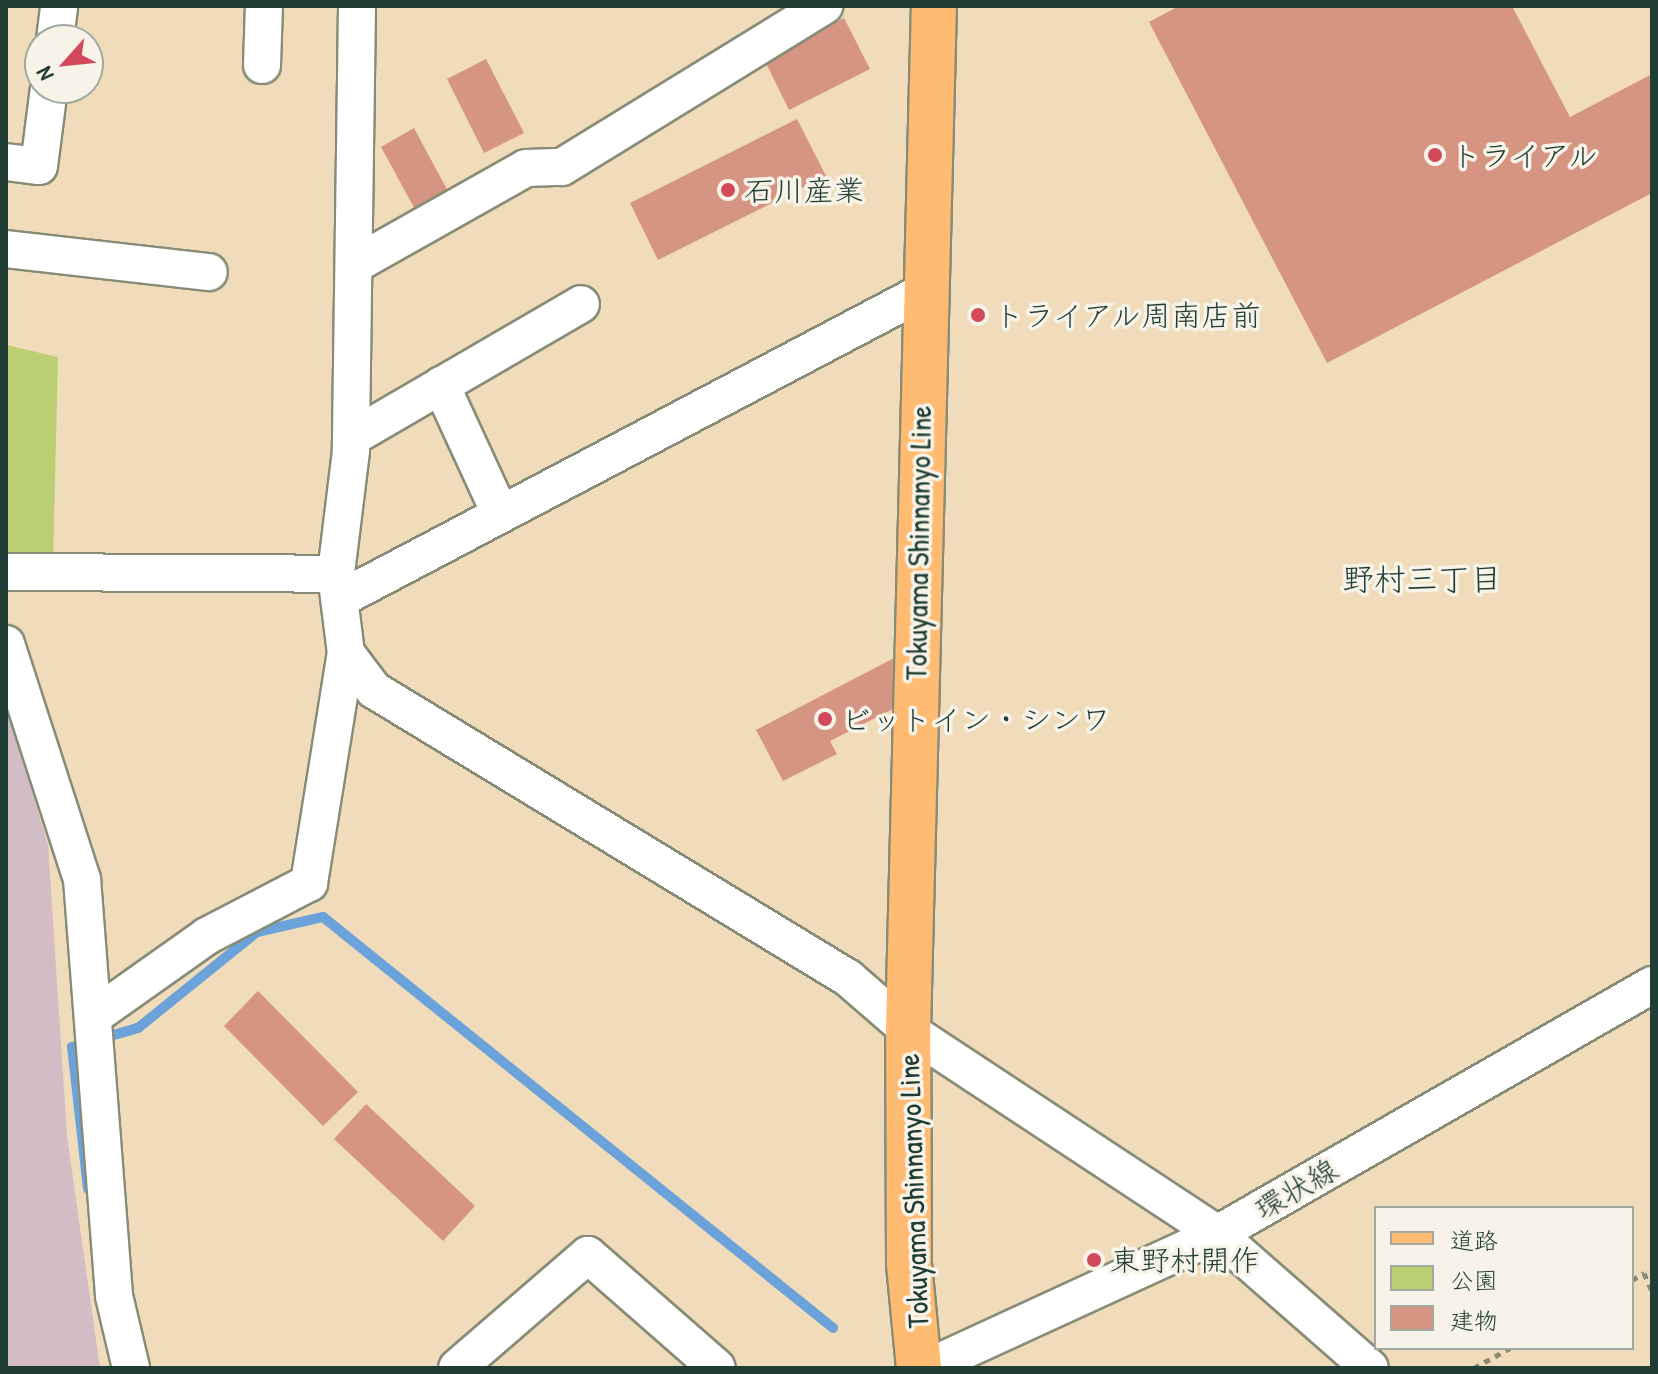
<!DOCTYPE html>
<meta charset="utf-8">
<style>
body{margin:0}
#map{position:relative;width:1658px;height:1374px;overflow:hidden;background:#f0dcba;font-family:"Patrick Hand","Klee One",sans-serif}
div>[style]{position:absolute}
.industrial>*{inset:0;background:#d2bdc6}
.green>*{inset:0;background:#bacf72}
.stream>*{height:10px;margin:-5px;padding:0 5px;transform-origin:5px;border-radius:5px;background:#6ba2d9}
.building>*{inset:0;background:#d59582}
.path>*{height:5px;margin-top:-2.5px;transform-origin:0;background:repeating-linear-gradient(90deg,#888c77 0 6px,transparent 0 12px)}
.roads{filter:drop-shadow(2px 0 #888c77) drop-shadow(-2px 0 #888c77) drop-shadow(0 2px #888c77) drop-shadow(0 -2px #888c77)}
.minor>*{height:36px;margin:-18px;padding:0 18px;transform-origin:18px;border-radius:18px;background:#fff}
.major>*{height:44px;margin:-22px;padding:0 22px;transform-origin:22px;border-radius:22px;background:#ffbb71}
.dots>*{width:22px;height:22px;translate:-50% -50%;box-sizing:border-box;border:4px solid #f7f3e8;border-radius:50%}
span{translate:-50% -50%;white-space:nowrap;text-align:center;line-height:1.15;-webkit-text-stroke:7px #f7f3e8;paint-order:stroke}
.poi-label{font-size:30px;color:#1f3d34}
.left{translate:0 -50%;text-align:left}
.street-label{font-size:30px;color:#1f3d34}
.neighbourhood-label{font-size:32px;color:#1f3d34}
.frame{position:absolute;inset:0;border:8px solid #1f3d34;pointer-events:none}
.legend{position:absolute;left:1374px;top:1206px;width:260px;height:144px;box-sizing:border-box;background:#f7f3e8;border:2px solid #a1aaa0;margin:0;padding:10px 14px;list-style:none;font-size:24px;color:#1f3d34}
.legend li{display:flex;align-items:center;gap:16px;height:40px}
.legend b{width:40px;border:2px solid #a1aaa0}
.north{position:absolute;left:24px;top:24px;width:80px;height:80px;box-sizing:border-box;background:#f7f3e8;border:2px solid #a1aaa0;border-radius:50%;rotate:243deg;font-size:22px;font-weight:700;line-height:32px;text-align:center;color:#1f3d34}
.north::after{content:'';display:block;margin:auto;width:28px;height:36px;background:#d1495b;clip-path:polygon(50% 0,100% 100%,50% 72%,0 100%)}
</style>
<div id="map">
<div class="industrial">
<div style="clip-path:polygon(6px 707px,48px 844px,67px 1136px,100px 1368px,6px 1368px)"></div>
</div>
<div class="green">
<div style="clip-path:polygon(6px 345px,58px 357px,53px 562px,6px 561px)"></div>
</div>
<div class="stream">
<div style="left:88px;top:1189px;width:143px;rotate:-96.4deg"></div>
<div style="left:72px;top:1047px;width:69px;rotate:-16.1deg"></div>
<div style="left:138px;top:1028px;width:153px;rotate:-38.9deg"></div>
<div style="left:257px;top:932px;width:68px;rotate:-12.8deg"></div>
<div style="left:323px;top:917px;width:655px;rotate:38.86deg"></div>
</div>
<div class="building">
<div style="clip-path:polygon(1179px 6px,1512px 6px,1570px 117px,1652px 74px,1652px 193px,1327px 363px,1149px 22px)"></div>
<div style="clip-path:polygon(844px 18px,870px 69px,789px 110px,764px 59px)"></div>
<div style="clip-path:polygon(486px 59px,524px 133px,484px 153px,447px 79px)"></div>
<div style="clip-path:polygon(797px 119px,826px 176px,658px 260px,630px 203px)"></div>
<div style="clip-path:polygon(414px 128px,451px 197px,418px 215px,381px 147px)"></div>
<div style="clip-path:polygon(896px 657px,893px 709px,830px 741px,837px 754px,783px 781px,756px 730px)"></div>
<div style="clip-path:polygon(258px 991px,358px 1092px,323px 1126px,224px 1026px)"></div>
<div style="clip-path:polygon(366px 1104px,475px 1206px,443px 1241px,334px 1139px)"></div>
</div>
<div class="path">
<div style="left:1632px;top:1280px;width:14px;rotate:-30deg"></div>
<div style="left:1644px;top:1273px;width:20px;rotate:66deg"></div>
<div style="left:1474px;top:1368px;width:41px;rotate:-29.1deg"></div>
</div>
<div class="roads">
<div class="minor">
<div style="left:357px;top:6px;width:445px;rotate:90.8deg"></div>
<div style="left:351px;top:451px;width:124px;rotate:97deg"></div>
<div style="left:336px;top:574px;width:80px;rotate:82.8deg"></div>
<div style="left:346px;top:653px;width:46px;rotate:52.9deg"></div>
<div style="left:374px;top:690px;width:555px;rotate:31.28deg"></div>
<div style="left:848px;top:978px;width:79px;rotate:40.9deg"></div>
<div style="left:908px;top:1030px;width:370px;rotate:33.4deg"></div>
<div style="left:1217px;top:1234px;width:203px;rotate:41.2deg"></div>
<div style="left:55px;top:40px;width:34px;rotate:-83deg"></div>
<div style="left:262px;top:65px;width:59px;rotate:-88.1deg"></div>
<div style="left:6px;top:162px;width:33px;rotate:7deg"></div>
<div style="left:39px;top:166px;width:79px;rotate:-82.7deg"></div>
<div style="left:6px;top:249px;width:204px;rotate:6.5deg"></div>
<div style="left:354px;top:265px;width:197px;rotate:-29.4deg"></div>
<div style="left:526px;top:168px;width:36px;rotate:-2deg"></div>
<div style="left:562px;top:167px;width:308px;rotate:-31.6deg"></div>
<div style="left:441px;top:385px;width:139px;rotate:65.3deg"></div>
<div style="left:351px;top:438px;width:266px;rotate:-30.2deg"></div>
<div style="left:6px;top:572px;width:330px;rotate:0.3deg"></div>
<div style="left:340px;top:599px;width:659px;rotate:-27.77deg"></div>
<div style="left:6px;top:644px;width:247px;rotate:72.1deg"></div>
<div style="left:82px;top:879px;width:418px;rotate:85.6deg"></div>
<div style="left:114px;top:1296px;width:74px;rotate:76.7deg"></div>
<div style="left:94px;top:1016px;width:138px;rotate:-35.3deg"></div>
<div style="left:207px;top:936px;width:115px;rotate:-27.5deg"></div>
<div style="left:309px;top:883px;width:233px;rotate:-80.9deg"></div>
<div style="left:457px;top:1368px;width:173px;rotate:-40.8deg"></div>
<div style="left:588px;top:1255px;width:171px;rotate:41.2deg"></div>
<div style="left:926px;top:1368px;width:320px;rotate:-24.7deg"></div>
<div style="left:1217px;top:1234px;width:501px;rotate:-29.79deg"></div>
</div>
<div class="major">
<div style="left:919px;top:1368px;width:104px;rotate:-95.5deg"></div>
<div style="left:909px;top:1264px;width:234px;rotate:-90.2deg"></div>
<div style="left:908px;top:1030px;width:1024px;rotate:-88.55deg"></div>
</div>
</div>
<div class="dots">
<div style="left:1435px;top:155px;background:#d1495b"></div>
<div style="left:728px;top:190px;background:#d1495b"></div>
<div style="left:978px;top:315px;background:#d1495b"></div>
<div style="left:825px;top:719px;background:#d1495b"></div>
<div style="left:1094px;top:1260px;background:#d1495b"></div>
</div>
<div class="poi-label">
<span class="left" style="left:1451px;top:155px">トライアル</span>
<span class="left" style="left:744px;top:190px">石川産業</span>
<span class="left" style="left:994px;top:315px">トライアル周南店前</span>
<span class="left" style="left:841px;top:719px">ビットイン・シンワ</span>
<span class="left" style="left:1110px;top:1260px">東野村開作</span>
</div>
<div class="street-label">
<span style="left:918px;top:543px;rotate:-89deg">Tokuyama Shinnanyo Line</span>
<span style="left:1296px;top:1189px;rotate:-30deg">環状線</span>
<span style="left:913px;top:1191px;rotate:-92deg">Tokuyama Shinnanyo Line</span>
</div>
<div class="neighbourhood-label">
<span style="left:1422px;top:579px">野村三丁目</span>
</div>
<div class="frame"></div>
<ul class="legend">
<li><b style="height:10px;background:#ffbb71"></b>道路</li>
<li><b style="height:22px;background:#bacf72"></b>公園</li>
<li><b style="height:22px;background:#d59582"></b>建物</li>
</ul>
<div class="north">N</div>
</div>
